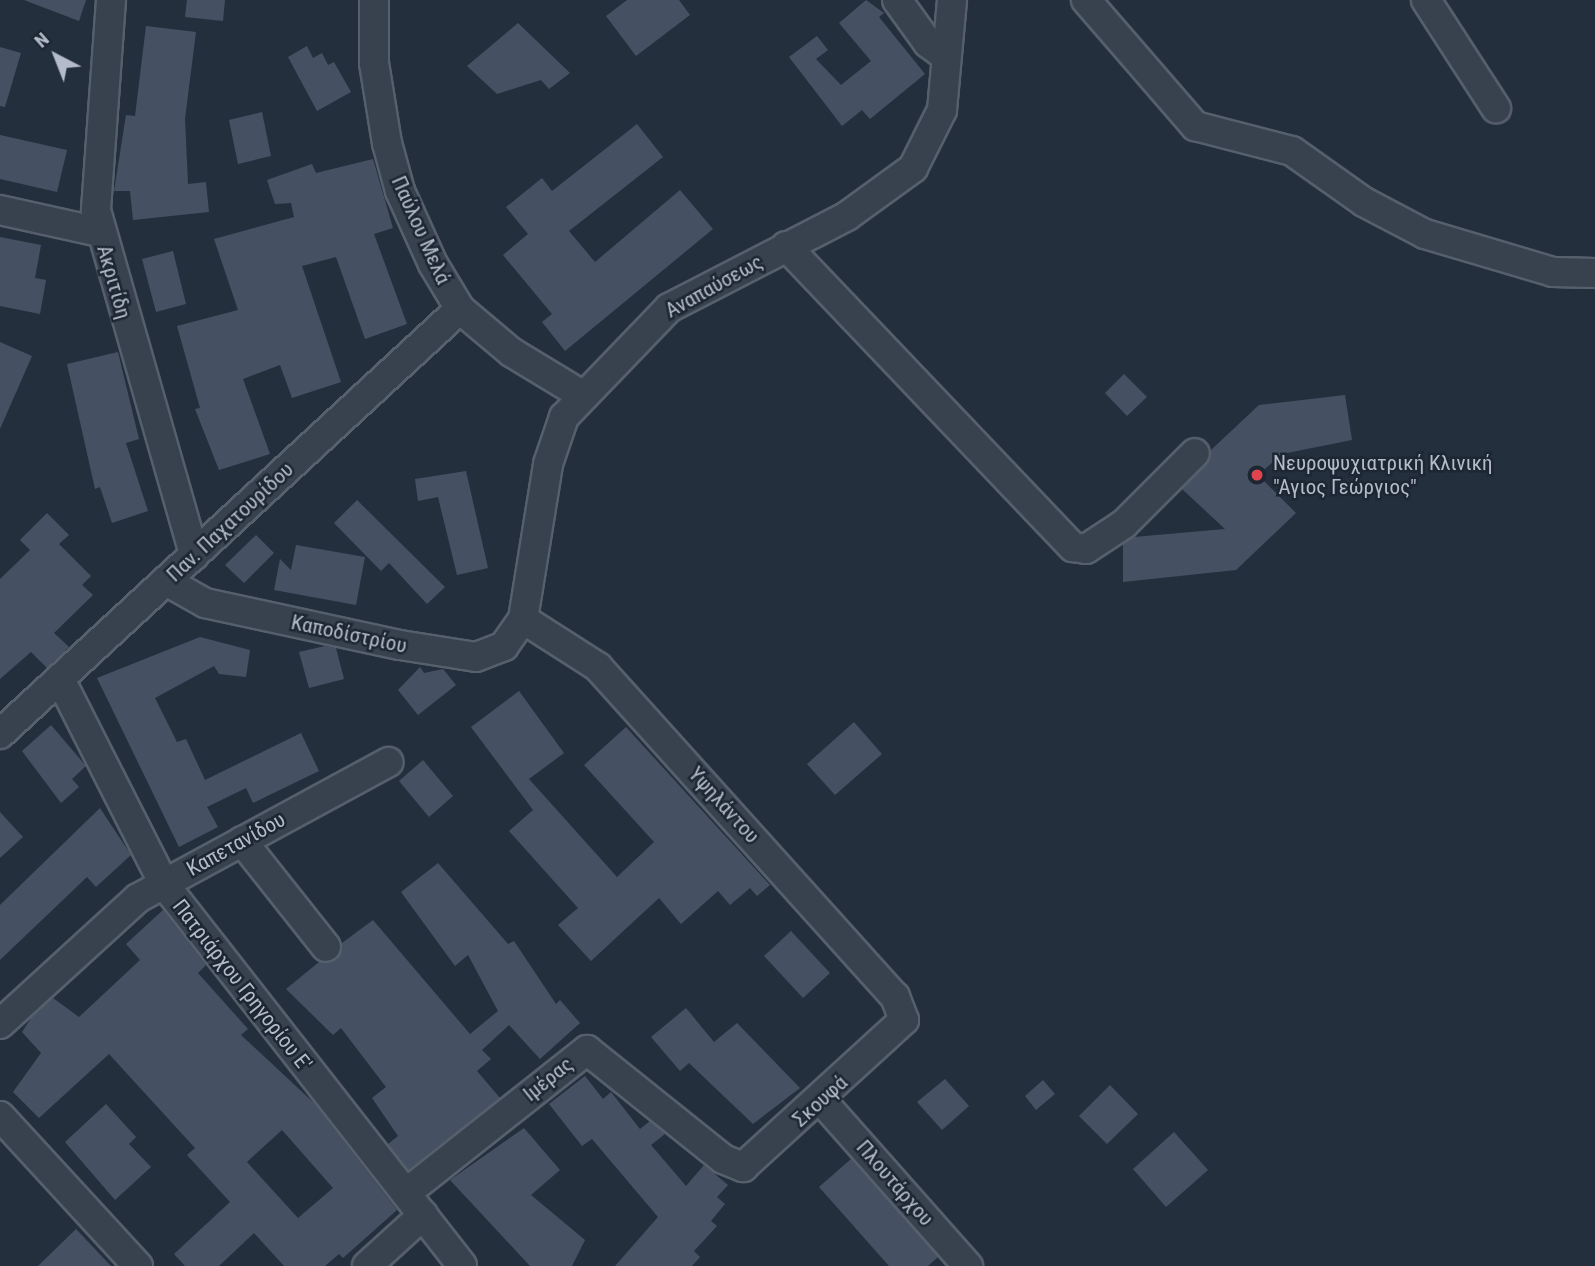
<!DOCTYPE html>
<meta charset="utf-8">
<style>
body{margin:0}
#map{position:relative;width:1595px;height:1266px;overflow:hidden;background:#242f3e;font-family:"Roboto Condensed",sans-serif}
div>[style]{position:absolute}
.building>*{inset:0;background:#455162}
.roads{filter:drop-shadow(2px 0 #565f6c) drop-shadow(-2px 0 #565f6c) drop-shadow(0 2px #565f6c) drop-shadow(0 -2px #565f6c)}
.minor>*{height:28px;margin:-14px;padding:0 14px;transform-origin:14px;border-radius:14px;background:#38414e}
.dots>*{width:19px;height:19px;translate:-50% -50%;box-sizing:border-box;border:4px solid #1d2633;border-radius:50%}
span{translate:-50% -50%;white-space:nowrap;text-align:center;line-height:1.15;-webkit-text-stroke:5px #1d2633;paint-order:stroke}
.street-label{font-size:21px;color:#b4bcc9}
.poi-label{font-size:21px;color:#b4bcc9}
.left{translate:0 -50%;text-align:left}
.north{position:absolute;left:21px;top:21px;width:70px;height:70px;-webkit-text-stroke:5px #1d2633;paint-order:stroke;rotate:318deg;font-size:19px;font-weight:700;line-height:28px;text-align:center;color:#b4bcc9}
.north::after{content:'';display:block;margin:auto;width:24px;height:32px;background:#b4bcc9;clip-path:polygon(50% 0,100% 100%,50% 72%,0 100%)}
</style>
<div id="map">
<div class="building">
<div style="clip-path:polygon(24px 0,86px 0,79px 21px)"></div>
<div style="clip-path:polygon(187px 0,225px 0,223px 21px,185px 17px)"></div>
<div style="clip-path:polygon(627px 0,679px 0,690px 15px,636px 56px,606px 16px)"></div>
<div style="clip-path:polygon(866px 0,884px 13px,879px 17px,925px 74px,870px 119px,862px 110px,842px 126px,789px 57px,817px 36px,828px 50px,816px 59px,841px 85px,871px 61px,839px 23px)"></div>
<div style="clip-path:polygon(518px 23px,570px 73px,549px 89px,541px 80px,497px 94px,467px 66px)"></div>
<div style="clip-path:polygon(146px 26px,196px 32px,185px 119px,188px 184px,206px 182px,209px 212px,133px 220px,130px 191px,114px 191px,126px 115px,135px 116px)"></div>
<div style="clip-path:polygon(307px 46px,313px 58px,322px 53px,328px 65px,334px 62px,351px 92px,317px 111px,288px 57px)"></div>
<div style="clip-path:polygon(0 47px,21px 53px,5px 107px,0 106px)"></div>
<div style="clip-path:polygon(262px 112px,271px 156px,238px 164px,229px 120px)"></div>
<div style="clip-path:polygon(637px 124px,663px 157px,569px 231px,595px 262px,680px 190px,713px 229px,565px 351px,542px 322px,552px 314px,503px 255px,528px 234px,506px 207px,542px 178px,552px 191px)"></div>
<div style="clip-path:polygon(0 135px,67px 150px,57px 192px,0 179px)"></div>
<div style="clip-path:polygon(373px 159px,393px 228px,374px 234px,407px 324px,365px 339px,336px 257px,302px 266px,341px 382px,292px 398px,280px 365px,243px 379px,270px 454px,219px 470px,195px 409px,200px 408px,177px 326px,238px 310px,214px 239px,294px 217px,291px 203px,275px 204px,267px 180px,312px 164px,316px 173px)"></div>
<div style="clip-path:polygon(0 237px,41px 245px,35px 278px,46px 280px,40px 314px,0 306px)"></div>
<div style="clip-path:polygon(173px 251px,186px 304px,156px 312px,142px 259px)"></div>
<div style="clip-path:polygon(0 342px,32px 356px,0 429px)"></div>
<div style="clip-path:polygon(118px 352px,139px 439px,126px 443px,148px 511px,112px 523px,100px 487px,95px 489px,67px 364px)"></div>
<div style="clip-path:polygon(1124px 374px,1147px 397px,1127px 416px,1105px 393px)"></div>
<div style="clip-path:polygon(1345px 395px,1352px 440px,1282px 454px,1258px 475px,1296px 513px,1236px 570px,1123px 582px,1123px 544px,1134px 537px,1225px 529px,1182px 489px,1207px 464px,1211px 450px,1259px 405px)"></div>
<div style="clip-path:polygon(466px 471px,488px 568px,457px 575px,438px 497px,418px 501px,415px 479px)"></div>
<div style="clip-path:polygon(357px 500px,445px 587px,427px 604px,389px 563px,381px 571px,334px 523px)"></div>
<div style="clip-path:polygon(47px 513px,69px 535px,59px 544px,91px 576px,82px 585px,93px 595px,54px 633px,69px 647px,47px 668px,31px 652px,0 679px,0 579px,30px 550px,20px 540px)"></div>
<div style="clip-path:polygon(256px 535px,274px 553px,244px 583px,225px 565px)"></div>
<div style="clip-path:polygon(296px 545px,365px 557px,356px 605px,274px 590px,280px 559px,291px 570px)"></div>
<div style="clip-path:polygon(200px 637px,250px 650px,246px 677px,219px 674px,214px 666px,155px 698px,177px 742px,186px 739px,205px 780px,301px 733px,319px 771px,253px 803px,246px 788px,207px 807px,218px 827px,179px 847px,97px 678px)"></div>
<div style="clip-path:polygon(325px 646px,336px 648px,344px 679px,309px 688px,299px 652px)"></div>
<div style="clip-path:polygon(420px 667px,424px 673px,443px 669px,456px 685px,418px 715px,398px 690px)"></div>
<div style="clip-path:polygon(519px 691px,564px 753px,529px 779px,617px 877px,654px 842px,584px 765px,626px 727px,770px 885px,757px 896px,750px 888px,730px 905px,718px 891px,681px 924px,659px 898px,591px 961px,558px 925px,578px 908px,509px 831px,533px 810px,471px 727px)"></div>
<div style="clip-path:polygon(854px 722px,882px 754px,835px 795px,807px 764px)"></div>
<div style="clip-path:polygon(51px 725px,86px 766px,72px 779px,79px 787px,61px 803px,22px 751px)"></div>
<div style="clip-path:polygon(423px 760px,453px 796px,429px 817px,399px 781px)"></div>
<div style="clip-path:polygon(100px 808px,131px 855px,96px 887px,87px 877px,0 960px,0 905px)"></div>
<div style="clip-path:polygon(0 812px,23px 837px,0 858px)"></div>
<div style="clip-path:polygon(438px 863px,508px 944px,514px 941px,556px 1004px,560px 1000px,580px 1023px,540px 1059px,509px 1025px,482px 1050px,491px 1059px,477px 1071px,500px 1098px,408px 1170px,388px 1144px,398px 1136px,372px 1098px,386px 1087px,341px 1028px,333px 1035px,286px 989px,319px 962px,337px 960px,342px 943px,373px 920px,470px 1034px,498px 1011px,468px 955px,455px 966px,401px 892px)"></div>
<div style="clip-path:polygon(evenodd,163px 910px,206px 965px,198px 973px,248px 1029px,241px 1035px,314px 1103px,397px 1210px,343px 1258px,339px 1254px,325px 1266px,284px 1266px,254px 1233px,219px 1266px,185px 1266px,174px 1254px,230px 1202px,187px 1155px,195px 1148px,109px 1054px,39px 1118px,13px 1092px,41px 1053px,22px 1032px,31px 1018px,53px 998px,79px 1017px,140px 960px,126px 944px,163px 910px,282px 1130px,333px 1188px,298px 1218px,247px 1162px,282px 1130px)"></div>
<div style="clip-path:polygon(791px 931px,830px 973px,803px 998px,764px 956px)"></div>
<div style="clip-path:polygon(686px 1008px,714px 1042px,737px 1023px,800px 1088px,753px 1124px,689px 1063px,680px 1071px,651px 1037px)"></div>
<div style="clip-path:polygon(585px 1076px,603px 1099px,611px 1092px,640px 1129px,650px 1121px,665px 1134px,651px 1145px,686px 1186px,704px 1165px,728px 1185px,717px 1197px,725px 1204px,711px 1221px,717px 1226px,694px 1251px,700px 1257px,692px 1266px,615px 1266px,658px 1217px,592px 1139px,582px 1146px,549px 1104px)"></div>
<div style="clip-path:polygon(945px 1079px,969px 1106px,942px 1130px,917px 1102px)"></div>
<div style="clip-path:polygon(1043px 1080px,1055px 1094px,1036px 1110px,1025px 1096px)"></div>
<div style="clip-path:polygon(1110px 1085px,1138px 1114px,1107px 1144px,1079px 1116px)"></div>
<div style="clip-path:polygon(106px 1104px,136px 1137px,129px 1144px,151px 1167px,115px 1200px,65px 1142px)"></div>
<div style="clip-path:polygon(524px 1128px,560px 1170px,531px 1195px,585px 1240px,572px 1266px,530px 1266px,450px 1180px)"></div>
<div style="clip-path:polygon(1174px 1132px,1208px 1170px,1166px 1207px,1133px 1169px)"></div>
<div style="clip-path:polygon(851px 1159px,938px 1257px,928px 1266px,889px 1266px,819px 1187px)"></div>
<div style="clip-path:polygon(76px 1229px,111px 1266px,38px 1266px)"></div>
</div>
<div class="roads">
<div class="minor">
<div style="left:111px;top:0;width:211px;rotate:94.1deg"></div>
<div style="left:96px;top:210px;width:359px;rotate:74.1deg"></div>
<div style="left:374px;top:0;width:63px;rotate:90deg"></div>
<div style="left:374px;top:63px;width:81px;rotate:80.8deg"></div>
<div style="left:387px;top:143px;width:50px;rotate:74.8deg"></div>
<div style="left:400px;top:191px;width:80px;rotate:65.7deg"></div>
<div style="left:433px;top:264px;width:52px;rotate:59deg"></div>
<div style="left:460px;top:309px;width:67px;rotate:40.1deg"></div>
<div style="left:511px;top:352px;width:83px;rotate:31.2deg"></div>
<div style="left:897px;top:0;width:53px;rotate:54.2deg"></div>
<div style="left:928px;top:43px;width:21px;rotate:37deg"></div>
<div style="left:1086px;top:0;width:167px;rotate:49.1deg"></div>
<div style="left:1195px;top:126px;width:100px;rotate:14.5deg"></div>
<div style="left:1292px;top:151px;width:88px;rotate:35.3deg"></div>
<div style="left:1364px;top:202px;width:69px;rotate:27.7deg"></div>
<div style="left:1425px;top:234px;width:134px;rotate:16.5deg"></div>
<div style="left:1553px;top:272px;width:42px;rotate:1.4deg"></div>
<div style="left:1426px;top:0;width:129px;rotate:57.1deg"></div>
<div style="left:0;top:210px;width:101px;rotate:12.5deg"></div>
<div style="left:786px;top:246px;width:416px;rotate:46.4deg"></div>
<div style="left:1073px;top:547px;width:13px;rotate:9deg"></div>
<div style="left:1086px;top:549px;width:45px;rotate:-33.3deg"></div>
<div style="left:1124px;top:524px;width:100px;rotate:-45deg"></div>
<div style="left:166px;top:581px;width:45px;rotate:29.4deg"></div>
<div style="left:205px;top:603px;width:199px;rotate:12.2deg"></div>
<div style="left:400px;top:645px;width:77px;rotate:9deg"></div>
<div style="left:476px;top:657px;width:30px;rotate:-21deg"></div>
<div style="left:504px;top:646px;width:33px;rotate:-55deg"></div>
<div style="left:523px;top:619px;width:157px;rotate:-80.8deg"></div>
<div style="left:548px;top:464px;width:50px;rotate:-71.2deg"></div>
<div style="left:564px;top:417px;width:151px;rotate:-46.1deg"></div>
<div style="left:669px;top:308px;width:200px;rotate:-27.3deg"></div>
<div style="left:847px;top:216px;width:82px;rotate:-36deg"></div>
<div style="left:913px;top:168px;width:65px;rotate:-63.4deg"></div>
<div style="left:942px;top:110px;width:110px;rotate:-84.8deg"></div>
<div style="left:60px;top:679px;width:230px;rotate:63.1deg"></div>
<div style="left:164px;top:884px;width:484px;rotate:52deg"></div>
<div style="left:0;top:734px;width:626px;rotate:-42.74deg"></div>
<div style="left:242px;top:841px;width:135px;rotate:51.6deg"></div>
<div style="left:0;top:1024px;width:187px;rotate:-42.4deg"></div>
<div style="left:138px;top:898px;width:285px;rotate:-28.5deg"></div>
<div style="left:821px;top:1100px;width:222px;rotate:48.5deg"></div>
<div style="left:0;top:1116px;width:204px;rotate:47.4deg"></div>
<div style="left:406px;top:1193px;width:231px;rotate:-38.3deg"></div>
<div style="left:587px;top:1050px;width:174px;rotate:38.7deg"></div>
<div style="left:723px;top:1159px;width:22px;rotate:22deg"></div>
<div style="left:743px;top:1167px;width:218px;rotate:-42.4deg"></div>
<div style="left:904px;top:1020px;width:25px;rotate:-111deg"></div>
<div style="left:895px;top:997px;width:444px;rotate:-132deg"></div>
<div style="left:598px;top:667px;width:89px;rotate:-147.4deg"></div>
<div style="left:367px;top:1266px;width:76px;rotate:-42.3deg"></div>
</div>
</div>
<div class="dots">
<div style="left:1257px;top:475px;background:#e0444e"></div>
</div>
<div class="street-label">
<span style="left:421px;top:230px;rotate:66deg">Παύλου Μελά</span>
<span style="left:114px;top:282px;rotate:74deg">Ακριτίδη</span>
<span style="left:714px;top:286px;rotate:-29deg">Αναπαύσεως</span>
<span style="left:230px;top:522px;rotate:-43deg">Παν. Παχατουρίδου</span>
<span style="left:349px;top:634px;rotate:12deg">Καποδίστρίου</span>
<span style="left:724px;top:805px;rotate:48deg">Υψηλάντου</span>
<span style="left:236px;top:844px;rotate:-29deg">Καπετανίδου</span>
<span style="left:242px;top:985px;rotate:52deg">Πατριάρχου Γρηγορίου Ε'</span>
<span style="left:548px;top:1079px;rotate:-39deg">Ιμέρας</span>
<span style="left:820px;top:1101px;rotate:-42deg">Σκουφά</span>
<span style="left:895px;top:1183px;rotate:49deg">Πλουτάρχου</span>
</div>
<div class="poi-label">
<span class="left" style="left:1273px;top:475px">Νευροψυχιατρική Κλινική<br>"Αγιος Γεώργιος"</span>
</div>
<div class="north">N</div>
</div>
